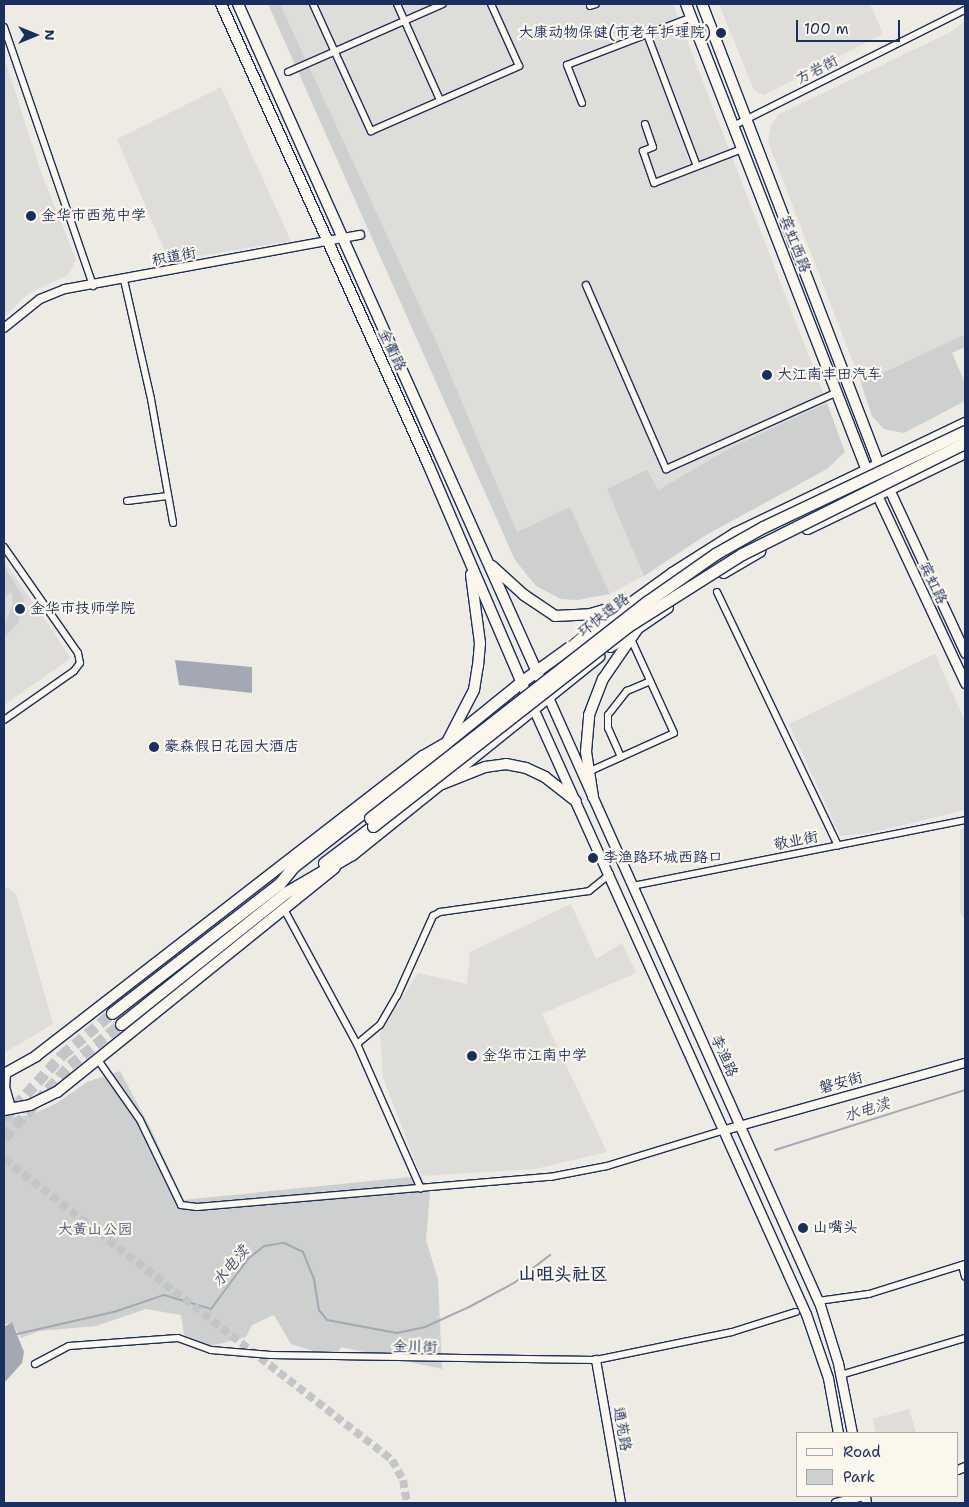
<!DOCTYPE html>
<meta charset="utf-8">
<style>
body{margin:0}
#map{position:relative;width:969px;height:1507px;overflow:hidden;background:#eeebe4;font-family:"Shantell Sans","LXGW WenKai TC",sans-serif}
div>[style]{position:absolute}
.built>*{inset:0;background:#deddda}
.green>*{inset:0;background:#cecfcf}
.water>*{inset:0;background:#a3a8b4}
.stream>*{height:2px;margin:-1px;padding:0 1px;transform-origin:1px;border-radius:1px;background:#a3a8b4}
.tertiary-tunnel>*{height:8px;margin-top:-4px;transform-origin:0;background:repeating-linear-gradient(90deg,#c4c5c9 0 8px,transparent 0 12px)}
.trunk-tunnel>*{height:11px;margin-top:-5.5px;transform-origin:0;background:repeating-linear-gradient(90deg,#c4c5c9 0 11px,transparent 0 16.5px)}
.roads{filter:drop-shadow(1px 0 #1b2f5e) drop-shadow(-1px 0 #1b2f5e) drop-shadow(0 1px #1b2f5e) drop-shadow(0 -1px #1b2f5e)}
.minor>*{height:6px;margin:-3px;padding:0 3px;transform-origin:3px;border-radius:3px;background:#fbf7ec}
.tertiary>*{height:8px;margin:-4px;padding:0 4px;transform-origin:4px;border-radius:4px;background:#fbf7ec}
.secondary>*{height:9px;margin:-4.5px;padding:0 4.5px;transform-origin:4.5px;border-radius:4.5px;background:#fbf7ec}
.primary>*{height:10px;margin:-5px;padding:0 5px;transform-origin:5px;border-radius:5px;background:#fbf7ec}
.trunk>*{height:11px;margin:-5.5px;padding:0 5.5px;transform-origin:5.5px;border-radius:5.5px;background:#fbf7ec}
.bridges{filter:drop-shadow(1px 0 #1b2f5e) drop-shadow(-1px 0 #1b2f5e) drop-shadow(0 1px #1b2f5e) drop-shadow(0 -1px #1b2f5e)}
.trunk-bridge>*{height:11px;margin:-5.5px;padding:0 5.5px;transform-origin:5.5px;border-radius:5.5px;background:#fbf7ec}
.dots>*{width:14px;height:14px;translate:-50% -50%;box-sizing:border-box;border:2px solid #fbf7ec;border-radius:50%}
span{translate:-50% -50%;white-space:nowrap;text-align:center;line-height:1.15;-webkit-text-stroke:4.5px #fbf7ec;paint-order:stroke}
.poi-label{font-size:15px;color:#1b2f5e}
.right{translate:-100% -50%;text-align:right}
.left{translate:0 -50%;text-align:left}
.street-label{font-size:15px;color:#1b2f5e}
.park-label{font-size:15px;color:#48577a}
.water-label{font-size:16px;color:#445378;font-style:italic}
.quarter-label{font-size:18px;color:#1b2f5e;font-weight:700}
.frame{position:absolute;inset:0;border:5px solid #1b2f5e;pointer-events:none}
.legend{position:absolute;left:796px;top:1432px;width:162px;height:65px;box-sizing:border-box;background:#fbf7ec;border:1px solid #a1a7b3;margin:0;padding:6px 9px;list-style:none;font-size:15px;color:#1b2f5e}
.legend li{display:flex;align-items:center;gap:10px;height:25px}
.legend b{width:25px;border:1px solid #a1a7b3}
.north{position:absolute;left:10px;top:10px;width:50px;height:50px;-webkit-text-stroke:4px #fbf7ec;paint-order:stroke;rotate:90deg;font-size:14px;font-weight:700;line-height:20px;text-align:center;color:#1b2f5e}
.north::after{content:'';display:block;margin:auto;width:18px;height:22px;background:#1b2f5e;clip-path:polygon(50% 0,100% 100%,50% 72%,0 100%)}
.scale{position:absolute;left:796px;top:20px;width:104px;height:22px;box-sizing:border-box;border:2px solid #1b2f5e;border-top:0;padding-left:6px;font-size:15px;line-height:18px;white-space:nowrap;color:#1b2f5e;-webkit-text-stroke:4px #fbf7ec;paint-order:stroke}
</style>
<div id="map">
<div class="built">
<div style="clip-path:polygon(280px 4px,673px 4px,827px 403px,734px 446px,658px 490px,608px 489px,644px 576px,610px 594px,570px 507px,517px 532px,437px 343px)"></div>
<div style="clip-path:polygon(719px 4px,870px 4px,883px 34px,764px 95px,754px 90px)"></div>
<div style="clip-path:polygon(965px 21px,965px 334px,861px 383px,768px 142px,771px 126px,779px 114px,951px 32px)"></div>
<div style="clip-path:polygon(4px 57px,41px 172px,76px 260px,68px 275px,28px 294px,4px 317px)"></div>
<div style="clip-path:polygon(221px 87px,291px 241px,169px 261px,117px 139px)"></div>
<div style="clip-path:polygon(4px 560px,71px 658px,4px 705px)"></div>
<div style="clip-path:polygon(935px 654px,965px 721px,965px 810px,870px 833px,840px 836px,789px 724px)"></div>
<div style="clip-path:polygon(965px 828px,965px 919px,960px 913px,960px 829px)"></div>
<div style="clip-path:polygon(8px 888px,16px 894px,53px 1024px,4px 1053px,4px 889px)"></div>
<div style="clip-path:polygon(571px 904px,596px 959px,622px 943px,636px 973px,542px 1014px,607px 1152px,535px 1169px,421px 1176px,383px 1078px,380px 1033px,418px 973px,467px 984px,470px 952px)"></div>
<div style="clip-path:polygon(909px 1409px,916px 1433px,876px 1433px,873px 1419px)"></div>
</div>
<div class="green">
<div style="clip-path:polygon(268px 4px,280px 4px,437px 343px,517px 532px,570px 507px,610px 594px,577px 600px,561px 599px,536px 586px,515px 560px)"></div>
<div style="clip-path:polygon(965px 334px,965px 347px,952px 353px,965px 383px,965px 401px,904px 433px,884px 429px,872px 416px,861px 383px)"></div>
<div style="clip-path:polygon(827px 403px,845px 452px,827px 469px,706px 535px,644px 576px,607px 489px,647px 470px,658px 490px,734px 446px)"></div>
<div style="clip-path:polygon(4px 566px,24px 598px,18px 623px,4px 638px,4px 626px,13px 604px,12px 592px,4px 597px)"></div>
<div style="clip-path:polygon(120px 1071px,151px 1129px,183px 1200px,421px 1176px,430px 1193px,426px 1240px,438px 1279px,442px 1369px,341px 1347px,336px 1358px,291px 1344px,274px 1315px,252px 1325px,246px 1337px,211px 1346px,184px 1335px,181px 1315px,146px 1309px,96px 1326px,40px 1331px,21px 1338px,11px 1322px,4px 1325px,4px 1118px,31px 1115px,57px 1103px,87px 1082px)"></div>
</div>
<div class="water">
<div style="clip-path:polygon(175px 660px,252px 667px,252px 693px,179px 685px)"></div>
<div style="clip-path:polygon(12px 1322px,24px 1352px,22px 1363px,4px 1383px,4px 1327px)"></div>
</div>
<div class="stream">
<div style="left:775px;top:1150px;width:199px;rotate:-17.5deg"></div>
<div style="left:17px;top:1334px;width:99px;rotate:-12.8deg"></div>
<div style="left:114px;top:1312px;width:53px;rotate:-18.8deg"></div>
<div style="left:164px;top:1295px;width:49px;rotate:16.6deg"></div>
<div style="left:211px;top:1309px;width:62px;rotate:-53.5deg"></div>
<div style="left:248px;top:1259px;width:21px;rotate:-39deg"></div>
<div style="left:264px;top:1246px;width:20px;rotate:-9deg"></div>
<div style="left:284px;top:1243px;width:21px;rotate:25deg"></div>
<div style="left:303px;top:1252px;width:29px;rotate:68deg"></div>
<div style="left:314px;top:1279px;width:31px;rotate:81deg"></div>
<div style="left:319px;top:1310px;width:13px;rotate:51deg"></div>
<div style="left:327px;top:1320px;width:71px;rotate:10.5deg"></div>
<div style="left:397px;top:1333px;width:29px;rotate:-12deg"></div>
<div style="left:425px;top:1327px;width:48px;rotate:-24.4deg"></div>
<div style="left:469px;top:1307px;width:51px;rotate:-28.1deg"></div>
<div style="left:514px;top:1283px;width:46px;rotate:-37.9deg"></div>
</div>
<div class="tertiary-tunnel">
<div style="left:4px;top:1159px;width:491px;rotate:37.8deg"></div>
<div style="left:392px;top:1460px;width:23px;rotate:61deg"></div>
<div style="left:403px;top:1480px;width:23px;rotate:80deg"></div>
</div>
<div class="trunk-tunnel">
<div style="left:4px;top:1118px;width:86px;rotate:-47.4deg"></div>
<div style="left:62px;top:1055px;width:65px;rotate:-40deg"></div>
<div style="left:4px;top:1138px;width:98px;rotate:-47.9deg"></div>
<div style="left:70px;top:1065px;width:65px;rotate:-38.8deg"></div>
</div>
<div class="roads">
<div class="minor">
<div style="left:313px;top:4px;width:140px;rotate:65.5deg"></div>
<div style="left:371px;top:131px;width:162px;rotate:-23.7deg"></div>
<div style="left:519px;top:66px;width:68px;rotate:-114.3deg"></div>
<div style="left:397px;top:4px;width:105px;rotate:65.9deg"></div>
<div style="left:590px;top:6px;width:6px;rotate:-18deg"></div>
<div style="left:4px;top:27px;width:274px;rotate:71deg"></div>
<div style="left:647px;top:34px;width:141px;rotate:69.3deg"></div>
<div style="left:288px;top:72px;width:169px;rotate:-23.7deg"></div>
<div style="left:582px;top:103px;width:41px;rotate:-111.5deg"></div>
<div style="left:567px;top:65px;width:134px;rotate:-21deg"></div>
<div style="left:645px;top:124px;width:24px;rotate:71deg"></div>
<div style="left:653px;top:147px;width:11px;rotate:158deg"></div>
<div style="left:643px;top:151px;width:34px;rotate:71deg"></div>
<div style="left:654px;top:183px;width:94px;rotate:-21.1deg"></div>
<div style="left:733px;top:126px;width:259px;rotate:-26.6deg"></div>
<div style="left:124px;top:280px;width:122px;rotate:77.2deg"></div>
<div style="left:151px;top:399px;width:126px;rotate:79.9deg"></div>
<div style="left:586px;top:285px;width:201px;rotate:66.5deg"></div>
<div style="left:666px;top:469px;width:188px;rotate:-24.2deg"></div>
<div style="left:127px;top:501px;width:41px;rotate:-7deg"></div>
<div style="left:4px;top:547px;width:129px;rotate:55.1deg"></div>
<div style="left:78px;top:653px;width:10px;rotate:79deg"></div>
<div style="left:80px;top:663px;width:10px;rotate:127deg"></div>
<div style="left:74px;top:671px;width:85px;rotate:145deg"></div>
<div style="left:717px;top:592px;width:281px;rotate:64.5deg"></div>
<div style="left:621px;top:757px;width:32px;rotate:-114deg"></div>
<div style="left:608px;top:728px;width:13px;rotate:-90deg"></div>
<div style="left:608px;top:715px;width:31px;rotate:-52deg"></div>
<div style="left:627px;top:691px;width:25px;rotate:-23deg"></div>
<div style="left:588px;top:772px;width:94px;rotate:-24.4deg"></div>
<div style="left:674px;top:733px;width:103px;rotate:-114.6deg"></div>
<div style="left:632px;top:886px;width:339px;rotate:-11.2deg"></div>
<div style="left:285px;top:911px;width:151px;rotate:61.6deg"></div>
<div style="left:357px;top:1044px;width:158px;rotate:66.2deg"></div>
<div style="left:357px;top:1044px;width:30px;rotate:-40deg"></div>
<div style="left:380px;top:1025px;width:34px;rotate:-60deg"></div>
<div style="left:397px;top:996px;width:88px;rotate:-65.8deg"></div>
<div style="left:433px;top:916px;width:8px;rotate:-30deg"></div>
<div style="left:440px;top:912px;width:150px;rotate:-8deg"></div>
<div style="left:589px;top:891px;width:27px;rotate:-39deg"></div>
<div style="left:98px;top:1060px;width:73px;rotate:55deg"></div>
<div style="left:140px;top:1120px;width:94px;rotate:64.2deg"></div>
<div style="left:181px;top:1205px;width:16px;rotate:7deg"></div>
<div style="left:197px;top:1207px;width:354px;rotate:-4.9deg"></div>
<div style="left:550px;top:1177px;width:58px;rotate:-10.9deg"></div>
<div style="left:607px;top:1166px;width:123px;rotate:-17deg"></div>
<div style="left:962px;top:1265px;width:12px;rotate:76deg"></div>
<div style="left:818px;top:1301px;width:51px;rotate:-7.8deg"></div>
<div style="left:869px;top:1294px;width:101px;rotate:-17.4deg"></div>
<div style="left:35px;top:1364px;width:38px;rotate:-28deg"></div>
<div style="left:69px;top:1346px;width:109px;rotate:-4.2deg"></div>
<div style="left:178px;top:1338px;width:35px;rotate:20deg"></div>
<div style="left:211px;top:1350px;width:60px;rotate:4.8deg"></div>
<div style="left:271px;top:1355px;width:325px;rotate:0.9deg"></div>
<div style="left:596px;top:1360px;width:139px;rotate:-11.6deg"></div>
<div style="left:732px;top:1332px;width:67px;rotate:-17.4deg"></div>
<div style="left:841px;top:1375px;width:129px;rotate:-16.6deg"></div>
</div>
<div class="tertiary">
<div style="left:4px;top:328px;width:46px;rotate:-38.9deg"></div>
<div style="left:40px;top:299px;width:27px;rotate:-22deg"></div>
<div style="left:65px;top:289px;width:300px;rotate:-10.4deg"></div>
<div style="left:725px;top:1130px;width:249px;rotate:-15.6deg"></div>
<div style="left:596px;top:1360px;width:145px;rotate:80.1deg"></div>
<div style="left:958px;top:1470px;width:8px;rotate:-23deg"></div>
<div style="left:836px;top:1503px;width:30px;rotate:-14deg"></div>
</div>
<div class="secondary">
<div style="left:889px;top:489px;width:181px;rotate:65.1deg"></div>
<div style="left:877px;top:495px;width:208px;rotate:64.9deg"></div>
<div style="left:548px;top:697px;width:666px;rotate:65.9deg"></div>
<div style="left:820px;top:1305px;width:61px;rotate:72.8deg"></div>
<div style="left:838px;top:1363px;width:71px;rotate:78.7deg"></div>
<div style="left:534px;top:710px;width:662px;rotate:65.76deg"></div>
<div style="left:806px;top:1314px;width:68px;rotate:71deg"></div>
<div style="left:828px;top:1378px;width:56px;rotate:79.7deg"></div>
<div style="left:850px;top:1496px;width:7px;rotate:82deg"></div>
<div style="left:865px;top:1496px;width:7px;rotate:82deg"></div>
</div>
<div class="primary">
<div style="left:221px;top:4px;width:504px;rotate:65.77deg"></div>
<div style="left:428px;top:464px;width:259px;rotate:66.8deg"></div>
<div style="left:238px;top:4px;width:752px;rotate:65.89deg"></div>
<div style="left:686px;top:4px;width:506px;rotate:68.81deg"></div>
<div style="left:702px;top:4px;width:499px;rotate:69deg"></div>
<div style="left:492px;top:566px;width:43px;rotate:42.2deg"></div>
<div style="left:524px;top:595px;width:37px;rotate:34deg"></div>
<div style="left:555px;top:616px;width:35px;rotate:-3deg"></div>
<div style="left:590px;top:614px;width:37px;rotate:-16deg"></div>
<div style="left:442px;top:784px;width:46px;rotate:-21.6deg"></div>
<div style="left:485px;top:767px;width:21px;rotate:-8deg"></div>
<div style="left:506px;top:764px;width:20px;rotate:11deg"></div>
<div style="left:526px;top:768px;width:21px;rotate:25deg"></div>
<div style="left:545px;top:777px;width:39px;rotate:38deg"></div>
<div style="left:593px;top:797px;width:46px;rotate:-98.8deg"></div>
<div style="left:586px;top:752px;width:37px;rotate:-85deg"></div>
<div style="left:589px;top:715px;width:39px;rotate:-69deg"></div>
<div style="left:603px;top:679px;width:62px;rotate:-55.5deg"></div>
<div style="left:4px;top:1074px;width:37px;rotate:-29deg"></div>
<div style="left:36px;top:1056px;width:490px;rotate:-37.8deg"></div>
<div style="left:423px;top:756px;width:28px;rotate:-30deg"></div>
<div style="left:447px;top:742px;width:59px;rotate:-62.6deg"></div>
<div style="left:474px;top:690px;width:24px;rotate:-81deg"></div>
<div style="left:478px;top:666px;width:23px;rotate:-85deg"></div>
<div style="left:480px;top:643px;width:69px;rotate:-97.5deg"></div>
<div style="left:5px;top:1074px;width:13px;rotate:94deg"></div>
<div style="left:4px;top:1087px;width:22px;rotate:74deg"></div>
<div style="left:4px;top:1110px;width:26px;rotate:-11deg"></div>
<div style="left:30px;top:1105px;width:30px;rotate:-26deg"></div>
<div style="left:57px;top:1092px;width:357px;rotate:-38.9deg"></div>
</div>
<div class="trunk">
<div style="left:807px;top:528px;width:175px;rotate:-25.7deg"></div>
<div style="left:723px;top:572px;width:42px;rotate:-30.3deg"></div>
<div style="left:610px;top:646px;width:69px;rotate:-34.4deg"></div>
<div style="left:324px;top:863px;width:61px;rotate:-37.1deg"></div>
<div style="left:112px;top:1013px;width:212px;rotate:-37.7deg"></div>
<div style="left:280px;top:883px;width:21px;rotate:-51deg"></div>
<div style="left:293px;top:867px;width:171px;rotate:-37.9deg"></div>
<div style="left:428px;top:762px;width:28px;rotate:-46deg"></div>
<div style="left:447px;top:742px;width:95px;rotate:-39deg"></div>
<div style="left:521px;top:682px;width:186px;rotate:-35.8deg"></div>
<div style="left:672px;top:573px;width:75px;rotate:-32.4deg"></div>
<div style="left:735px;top:533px;width:255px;rotate:-25.6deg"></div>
<div style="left:121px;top:1024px;width:210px;rotate:-38.6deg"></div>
<div style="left:285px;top:893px;width:78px;rotate:-30.2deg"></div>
<div style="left:352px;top:854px;width:316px;rotate:-38.8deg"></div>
</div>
</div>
<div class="bridges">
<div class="trunk-bridge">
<div style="left:370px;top:818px;width:353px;rotate:-38deg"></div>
<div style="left:648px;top:601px;width:82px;rotate:-35deg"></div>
<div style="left:715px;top:554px;width:55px;rotate:-29.4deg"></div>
<div style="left:763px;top:527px;width:224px;rotate:-25.4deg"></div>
<div style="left:373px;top:826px;width:324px;rotate:-38.1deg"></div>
<div style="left:628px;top:626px;width:135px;rotate:-32.3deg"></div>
<div style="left:742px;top:554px;width:249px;rotate:-26.5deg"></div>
</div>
</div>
<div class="dots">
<div style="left:721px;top:33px;background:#1b2f5e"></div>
<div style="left:31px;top:216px;background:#1b2f5e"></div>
<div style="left:767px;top:375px;background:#1b2f5e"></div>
<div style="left:20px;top:609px;background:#1b2f5e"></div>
<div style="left:154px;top:747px;background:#1b2f5e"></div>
<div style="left:593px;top:858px;background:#1b2f5e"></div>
<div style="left:472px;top:1056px;background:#1b2f5e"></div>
<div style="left:803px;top:1228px;background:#1b2f5e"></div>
</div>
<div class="poi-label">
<span class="right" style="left:711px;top:33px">大康动物保健(市老年护理院)</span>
<span class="left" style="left:41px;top:216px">金华市西苑中学</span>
<span class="left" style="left:777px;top:375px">大江南丰田汽车</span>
<span class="left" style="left:30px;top:609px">金华市技师学院</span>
<span class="left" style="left:164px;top:747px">豪森假日花园大酒店</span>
<span class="left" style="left:603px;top:858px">李渔路环城西路口</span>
<span class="left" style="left:482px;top:1056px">金华市江南中学</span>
<span class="left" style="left:813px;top:1228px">山嘴头</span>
</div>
<div class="street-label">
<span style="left:817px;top:70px;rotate:-27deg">方岩街</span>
<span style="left:795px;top:244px;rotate:69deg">宾虹西路</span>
<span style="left:174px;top:257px;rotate:-11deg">积道街</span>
<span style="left:392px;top:350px;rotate:65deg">金衢路</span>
<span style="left:933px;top:583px;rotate:64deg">宾虹路</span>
<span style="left:598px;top:620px;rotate:-38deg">一环快速路</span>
<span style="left:796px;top:841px;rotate:-11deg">敬业街</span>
<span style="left:724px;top:1056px;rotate:66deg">李渔路</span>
<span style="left:841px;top:1083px;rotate:-15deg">磐安街</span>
<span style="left:415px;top:1347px;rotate:1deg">金川街</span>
<span style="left:622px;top:1429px;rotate:80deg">通苑路</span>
</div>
<div class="park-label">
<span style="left:95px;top:1230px">大黄山公园</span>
</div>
<div class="water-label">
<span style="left:867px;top:1110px;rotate:-17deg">水电渎</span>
<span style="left:231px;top:1266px;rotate:-50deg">水电渎</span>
</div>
<div class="quarter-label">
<span style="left:563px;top:1274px">山咀头社区</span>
</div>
<div class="frame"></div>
<ul class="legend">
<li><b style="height:6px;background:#fbf7ec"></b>Road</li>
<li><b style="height:14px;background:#cecfcf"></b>Park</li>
</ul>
<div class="north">N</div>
<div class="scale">100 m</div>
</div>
